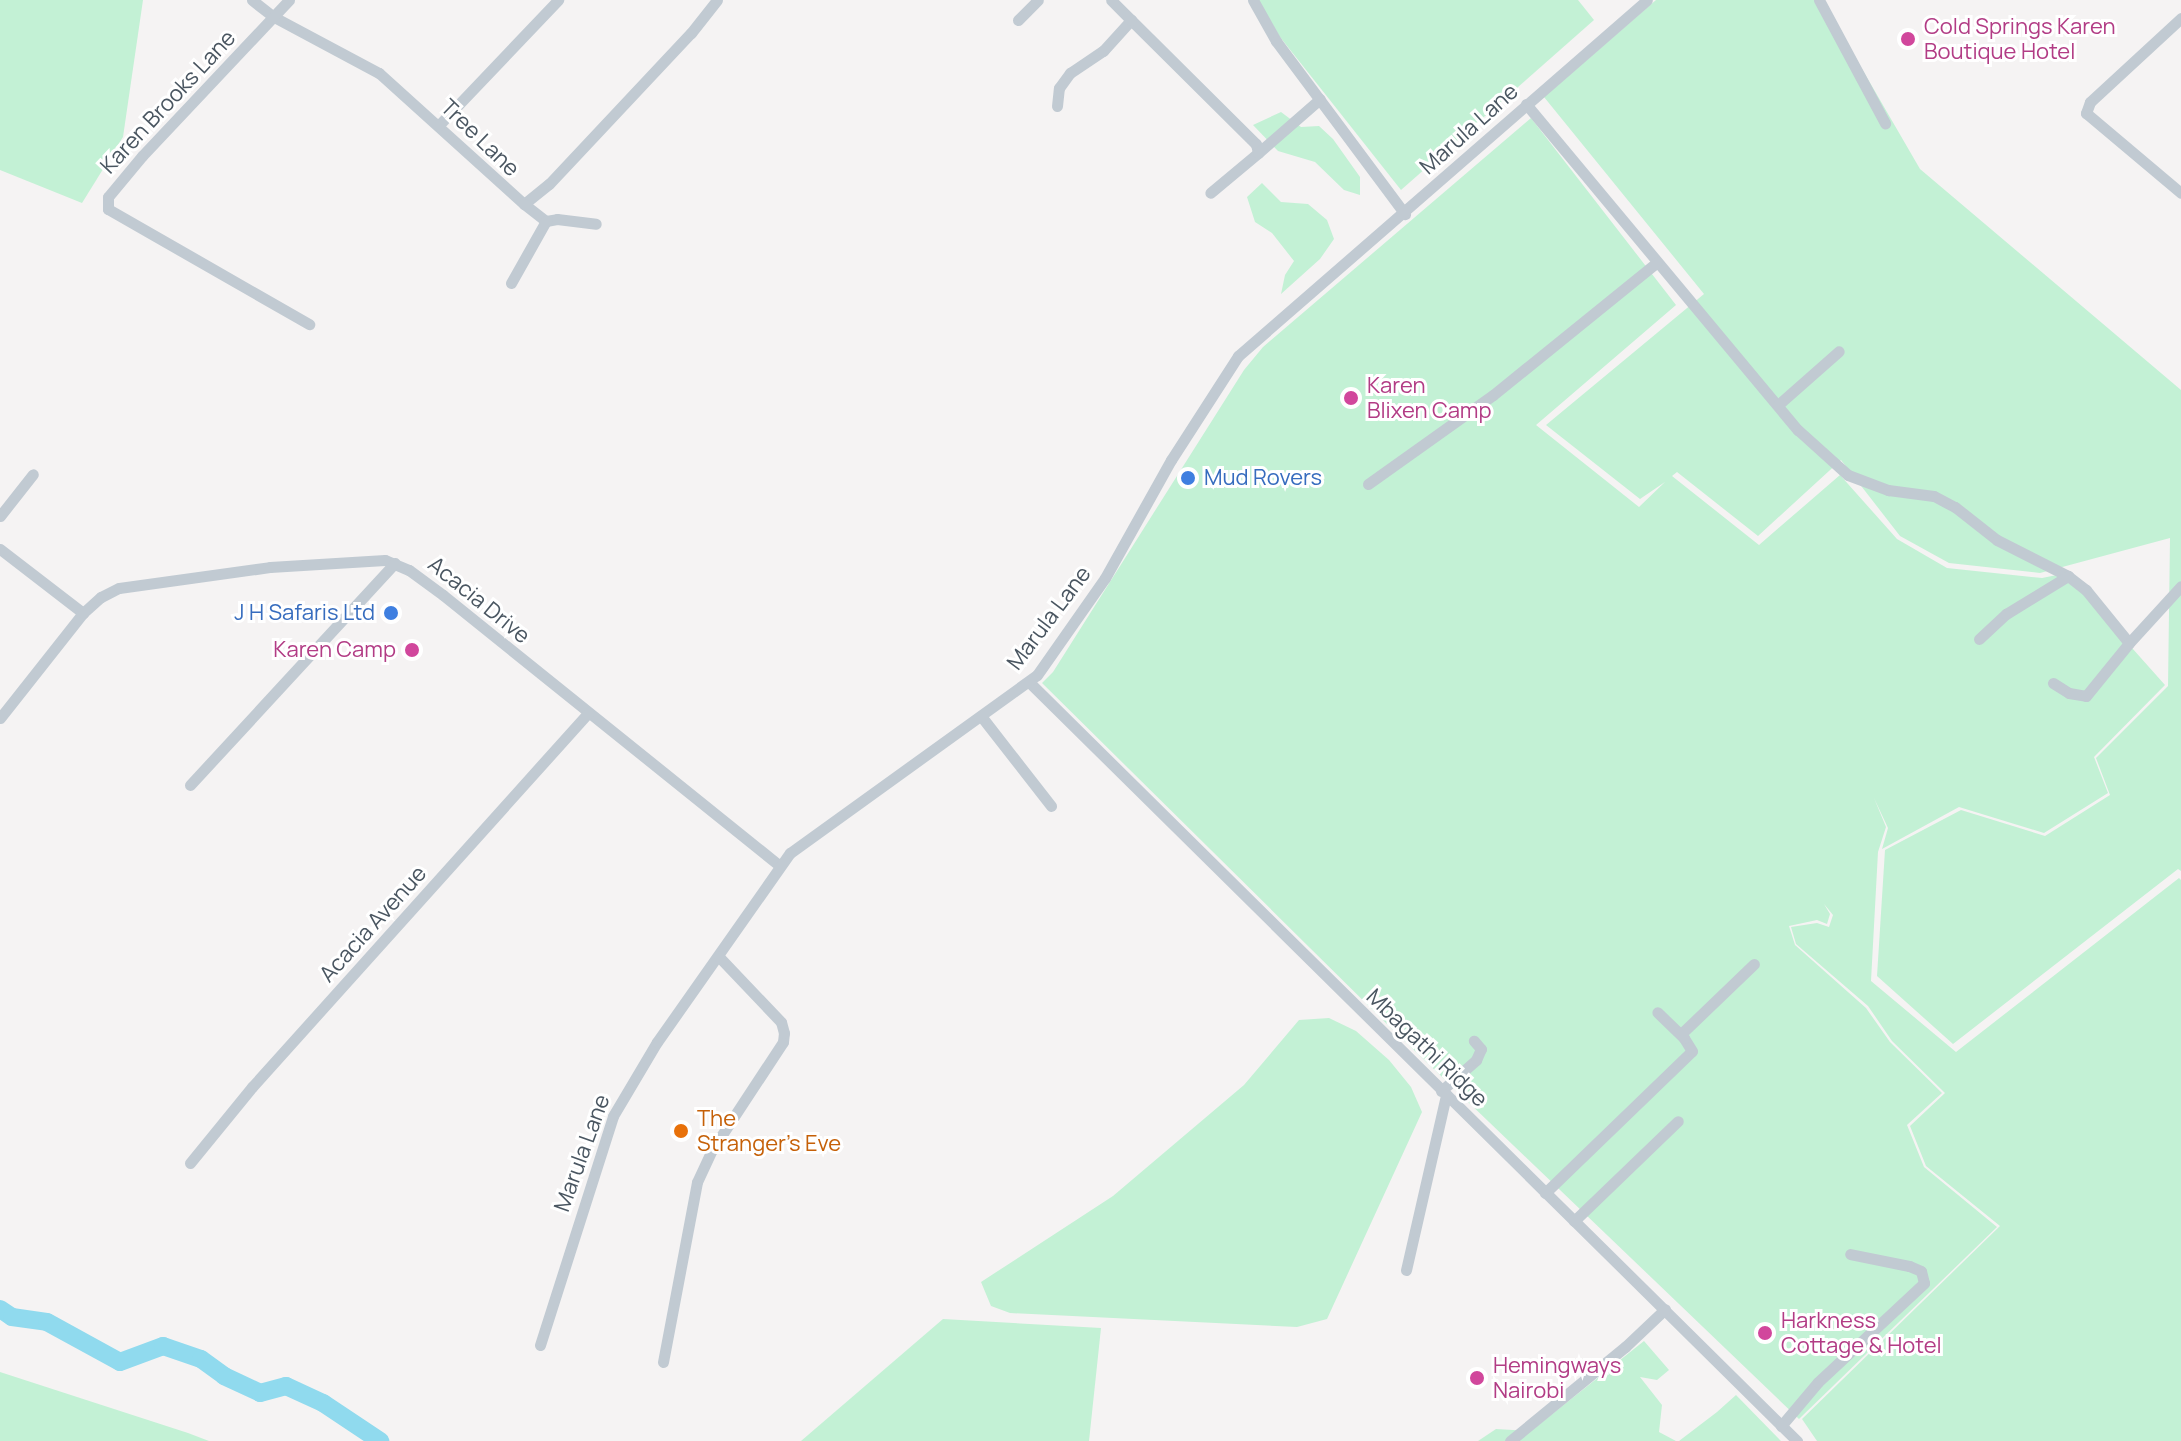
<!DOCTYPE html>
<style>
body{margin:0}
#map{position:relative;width:2181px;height:1441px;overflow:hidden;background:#f5f3f3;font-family:Manrope,sans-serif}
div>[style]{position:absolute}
.green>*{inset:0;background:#c3f1d5}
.river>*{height:18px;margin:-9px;padding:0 9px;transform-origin:9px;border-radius:9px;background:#90daee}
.street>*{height:11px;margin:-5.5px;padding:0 5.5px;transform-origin:5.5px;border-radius:5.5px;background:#c1cad2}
.dots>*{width:22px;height:22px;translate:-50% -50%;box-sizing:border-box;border:4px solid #fff;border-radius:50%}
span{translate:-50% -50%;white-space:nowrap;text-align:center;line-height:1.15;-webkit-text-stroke:6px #fff;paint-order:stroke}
.hotel-label{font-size:22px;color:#b23c85}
.left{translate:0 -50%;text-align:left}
.right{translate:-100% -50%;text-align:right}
.street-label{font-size:22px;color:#4a5661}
.shop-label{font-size:22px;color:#366cbe}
.food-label{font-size:22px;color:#c56008}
</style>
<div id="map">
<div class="green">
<div style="clip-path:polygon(0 0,143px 0,123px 137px,82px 203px,0 170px)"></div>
<div style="clip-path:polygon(1258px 0,1578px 0,1594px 20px,1401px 190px,1280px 37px)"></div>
<div style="clip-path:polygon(1656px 0,1822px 0,1920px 169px,2181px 390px,2181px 871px,2178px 869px,1953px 1044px,1877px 976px,1885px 850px,1961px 810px,2045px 836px,2110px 795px,2096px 758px,2168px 686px,2170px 538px,2040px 573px,1949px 563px,1900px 536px,1841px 460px,1758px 536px,1677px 472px,1672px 476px,1759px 545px,1840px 475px,1897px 539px,1947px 568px,2042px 578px,2057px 575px,2083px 593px,2165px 685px,2094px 757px,2108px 793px,2044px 833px,1959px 807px,1882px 849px,1888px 828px,1874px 798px,1886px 827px,1878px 852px,1871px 981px,1956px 1052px,2179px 878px,2181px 880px,2181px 1441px,1817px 1441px,1802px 1419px,2000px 1226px,1926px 1166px,1910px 1126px,1945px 1093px,1892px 1041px,1868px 1006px,1796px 944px,1791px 927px,1817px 923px,1829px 927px,1833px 915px,1824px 904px,1830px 914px,1827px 924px,1817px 920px,1789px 926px,1795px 945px,1866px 1008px,1890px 1042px,1942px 1093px,1907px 1125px,1924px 1167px,1997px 1227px,1799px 1419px,1391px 1028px,1042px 683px,1053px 672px,1244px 370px,1263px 347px,1531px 118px,1676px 305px,1536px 425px,1639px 507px,1665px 482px,1640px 499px,1546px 425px,1704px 294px,1544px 97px)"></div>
<div style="clip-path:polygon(1281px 112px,1301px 127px,1319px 126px,1333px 139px,1360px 177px,1360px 195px,1344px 190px,1315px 162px,1278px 151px,1253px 125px)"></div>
<div style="clip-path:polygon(1262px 183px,1281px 202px,1308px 204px,1327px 220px,1334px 239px,1320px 259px,1281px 294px,1285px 275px,1294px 261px,1272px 233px,1255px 222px,1247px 197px)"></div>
<div style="clip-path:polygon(1329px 1018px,1356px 1031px,1389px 1060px,1411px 1087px,1422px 1112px,1327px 1319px,1297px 1327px,1010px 1313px,991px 1306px,981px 1282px,1113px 1196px,1244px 1085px,1299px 1020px)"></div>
<div style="clip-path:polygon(943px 1319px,1101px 1328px,1089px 1441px,801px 1441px)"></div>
<div style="clip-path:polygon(1644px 1341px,1669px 1370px,1657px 1380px,1640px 1377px,1662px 1405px,1659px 1432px,1676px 1441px,1478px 1441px,1496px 1429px,1531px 1431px)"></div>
<div style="clip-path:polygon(0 1372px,188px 1433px,209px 1441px,0 1441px)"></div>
<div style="clip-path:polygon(1736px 1395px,1781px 1441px,1679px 1441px,1717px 1412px)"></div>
</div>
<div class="river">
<div style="left:0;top:1309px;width:14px;rotate:34deg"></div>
<div style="left:12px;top:1317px;width:35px;rotate:8deg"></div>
<div style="left:47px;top:1322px;width:83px;rotate:28.7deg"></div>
<div style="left:120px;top:1362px;width:46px;rotate:-20.4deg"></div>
<div style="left:163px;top:1346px;width:40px;rotate:18.9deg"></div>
<div style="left:201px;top:1359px;width:29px;rotate:36deg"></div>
<div style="left:224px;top:1376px;width:40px;rotate:25deg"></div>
<div style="left:260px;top:1393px;width:27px;rotate:-15deg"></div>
<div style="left:286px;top:1386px;width:41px;rotate:24.7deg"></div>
<div style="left:323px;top:1403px;width:69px;rotate:33.7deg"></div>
</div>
<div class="street">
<div style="left:252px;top:0;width:28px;rotate:38deg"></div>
<div style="left:274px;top:17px;width:119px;rotate:28.1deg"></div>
<div style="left:379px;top:73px;width:195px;rotate:42.1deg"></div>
<div style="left:524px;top:204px;width:32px;rotate:-39deg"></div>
<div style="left:549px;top:184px;width:207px;rotate:-46.8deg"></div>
<div style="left:691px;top:33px;width:42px;rotate:-51.8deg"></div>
<div style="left:289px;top:0;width:214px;rotate:133.3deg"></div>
<div style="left:142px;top:156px;width:53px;rotate:129.7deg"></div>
<div style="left:108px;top:197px;width:12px;rotate:90deg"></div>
<div style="left:108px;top:209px;width:232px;rotate:29.8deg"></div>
<div style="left:1253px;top:0;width:47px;rotate:60.7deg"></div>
<div style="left:1276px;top:41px;width:216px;rotate:53.3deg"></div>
<div style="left:1819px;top:0;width:140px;rotate:61.8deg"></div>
<div style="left:2181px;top:18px;width:124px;rotate:137.3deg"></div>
<div style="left:2090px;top:102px;width:12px;rotate:110deg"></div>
<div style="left:2086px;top:113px;width:124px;rotate:40.1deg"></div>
<div style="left:1018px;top:20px;width:28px;rotate:-45deg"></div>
<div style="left:1131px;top:20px;width:176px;rotate:44.8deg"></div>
<div style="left:1256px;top:144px;width:9px;rotate:77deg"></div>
<div style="left:1258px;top:153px;width:62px;rotate:140.2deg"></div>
<div style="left:1526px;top:104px;width:425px;rotate:50.2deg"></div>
<div style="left:1798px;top:430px;width:67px;rotate:42deg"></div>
<div style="left:1848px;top:475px;width:43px;rotate:20.6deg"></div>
<div style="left:1888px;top:490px;width:46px;rotate:7.4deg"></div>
<div style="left:1934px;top:496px;width:24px;rotate:28deg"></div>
<div style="left:1955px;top:507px;width:53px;rotate:38.2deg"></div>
<div style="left:1997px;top:540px;width:80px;rotate:26.9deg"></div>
<div style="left:2068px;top:576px;width:23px;rotate:38deg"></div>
<div style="left:2086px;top:590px;width:68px;rotate:50.9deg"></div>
<div style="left:2129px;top:643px;width:77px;rotate:-47.6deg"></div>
<div style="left:1057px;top:106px;width:18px;rotate:-84deg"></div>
<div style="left:1059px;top:88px;width:19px;rotate:-54deg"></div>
<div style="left:1070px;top:73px;width:40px;rotate:-34deg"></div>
<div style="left:1103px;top:51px;width:42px;rotate:-47.9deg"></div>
<div style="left:1131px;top:20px;width:28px;rotate:-135deg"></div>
<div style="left:439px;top:125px;width:173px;rotate:-46.4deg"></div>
<div style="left:1258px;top:153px;width:82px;rotate:-41.1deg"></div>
<div style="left:524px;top:204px;width:28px;rotate:38deg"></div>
<div style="left:546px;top:221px;width:11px;rotate:-10deg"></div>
<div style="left:557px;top:219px;width:39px;rotate:7deg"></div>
<div style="left:511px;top:283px;width:71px;rotate:-60.6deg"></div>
<div style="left:1778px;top:405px;width:81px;rotate:-41.5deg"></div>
<div style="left:1368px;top:484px;width:153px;rotate:-35.5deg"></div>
<div style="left:1493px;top:395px;width:211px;rotate:-39deg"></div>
<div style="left:0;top:516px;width:53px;rotate:-51.8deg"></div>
<div style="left:0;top:549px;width:105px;rotate:37.6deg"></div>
<div style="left:1979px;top:639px;width:37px;rotate:-43deg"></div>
<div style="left:2006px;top:614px;width:73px;rotate:-31.5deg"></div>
<div style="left:1029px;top:682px;width:1080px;rotate:44.66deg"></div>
<div style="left:2053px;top:683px;width:19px;rotate:32deg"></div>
<div style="left:2069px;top:693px;width:17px;rotate:10deg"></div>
<div style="left:2086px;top:696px;width:68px;rotate:-50.9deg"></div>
<div style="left:981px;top:716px;width:114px;rotate:52.1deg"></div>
<div style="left:0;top:718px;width:134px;rotate:-51.7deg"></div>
<div style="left:83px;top:613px;width:24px;rotate:-42deg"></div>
<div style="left:101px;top:597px;width:20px;rotate:-27deg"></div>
<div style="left:119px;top:588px;width:152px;rotate:-7.9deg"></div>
<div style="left:270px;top:567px;width:115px;rotate:-3.5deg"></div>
<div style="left:385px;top:560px;width:26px;rotate:23deg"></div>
<div style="left:409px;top:570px;width:42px;rotate:36.3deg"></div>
<div style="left:443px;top:595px;width:432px;rotate:38.8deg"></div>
<div style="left:190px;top:785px;width:302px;rotate:-47.3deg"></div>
<div style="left:1681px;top:1034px;width:101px;rotate:-43.8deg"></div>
<div style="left:1441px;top:1091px;width:47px;rotate:-41.5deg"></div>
<div style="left:1476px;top:1060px;width:12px;rotate:-66deg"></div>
<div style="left:1481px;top:1049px;width:11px;rotate:-131deg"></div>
<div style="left:190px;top:1163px;width:98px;rotate:-50.8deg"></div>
<div style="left:252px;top:1087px;width:503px;rotate:-48.06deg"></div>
<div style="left:1545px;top:1193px;width:204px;rotate:-44deg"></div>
<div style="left:1692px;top:1051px;width:15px;rotate:-122deg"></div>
<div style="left:1684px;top:1038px;width:37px;rotate:-136deg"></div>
<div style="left:1574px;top:1221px;width:144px;rotate:-43.9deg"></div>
<div style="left:1406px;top:1270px;width:180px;rotate:-77.1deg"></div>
<div style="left:540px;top:1345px;width:240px;rotate:-72.3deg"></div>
<div style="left:613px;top:1116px;width:86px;rotate:-59.3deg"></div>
<div style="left:657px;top:1042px;width:231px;rotate:-54.9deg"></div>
<div style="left:790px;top:853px;width:304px;rotate:-35.8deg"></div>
<div style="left:1037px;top:675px;width:118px;rotate:-55deg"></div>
<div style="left:1105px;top:578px;width:135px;rotate:-60.8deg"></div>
<div style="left:1171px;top:460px;width:124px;rotate:-57.2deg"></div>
<div style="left:1238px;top:356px;width:542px;rotate:-41.04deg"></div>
<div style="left:663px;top:1362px;width:183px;rotate:-79.3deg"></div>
<div style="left:697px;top:1182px;width:35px;rotate:-65deg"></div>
<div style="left:712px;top:1150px;width:129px;rotate:-56.7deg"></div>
<div style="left:783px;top:1042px;width:9px;rotate:-84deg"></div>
<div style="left:784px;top:1033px;width:11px;rotate:-105deg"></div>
<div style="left:781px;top:1022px;width:90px;rotate:-133.6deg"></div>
<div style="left:1781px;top:1426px;width:57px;rotate:-49.9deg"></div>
<div style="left:1818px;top:1382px;width:145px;rotate:-43deg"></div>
<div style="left:1924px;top:1283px;width:12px;rotate:-104deg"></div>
<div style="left:1921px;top:1271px;width:13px;rotate:-157deg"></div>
<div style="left:1909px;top:1266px;width:60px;rotate:-168.5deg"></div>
<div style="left:1510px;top:1441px;width:149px;rotate:-39.3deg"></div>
<div style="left:1625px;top:1347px;width:55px;rotate:-43.5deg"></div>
</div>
<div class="dots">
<div style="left:1908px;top:39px;background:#d1479c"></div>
<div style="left:1351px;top:398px;background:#d1479c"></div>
<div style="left:1188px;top:478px;background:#3f7fe0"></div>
<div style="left:391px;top:613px;background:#3f7fe0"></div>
<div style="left:412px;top:650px;background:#d1479c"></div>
<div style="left:681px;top:1131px;background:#e8710a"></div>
<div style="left:1765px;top:1333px;background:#d1479c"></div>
<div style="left:1477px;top:1378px;background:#d1479c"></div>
</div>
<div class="hotel-label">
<span class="left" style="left:1924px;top:39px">Cold Springs Karen<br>Boutique Hotel</span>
<span class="left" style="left:1367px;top:398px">Karen<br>Blixen Camp</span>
<span class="right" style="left:396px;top:650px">Karen Camp</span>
<span class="left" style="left:1781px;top:1333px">Harkness<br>Cottage &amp; Hotel</span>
<span class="left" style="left:1493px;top:1378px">Hemingways<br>Nairobi</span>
</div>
<div class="street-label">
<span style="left:168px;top:102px;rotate:-47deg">Karen Brooks Lane</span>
<span style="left:1469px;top:129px;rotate:-42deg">Marula Lane</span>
<span style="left:480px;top:138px;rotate:44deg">Tree Lane</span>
<span style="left:479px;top:600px;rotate:39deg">Acacia Drive</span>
<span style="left:1049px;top:618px;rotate:-53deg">Marula Lane</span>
<span style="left:373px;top:924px;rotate:-48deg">Acacia Avenue</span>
<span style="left:1427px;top:1048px;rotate:44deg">Mbagathi Ridge</span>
<span style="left:582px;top:1153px;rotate:-70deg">Marula Lane</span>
</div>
<div class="shop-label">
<span class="left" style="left:1204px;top:478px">Mud Rovers</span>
<span class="right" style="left:375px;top:613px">J H Safaris Ltd</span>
</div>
<div class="food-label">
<span class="left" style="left:697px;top:1131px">The<br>Stranger's Eve</span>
</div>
</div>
